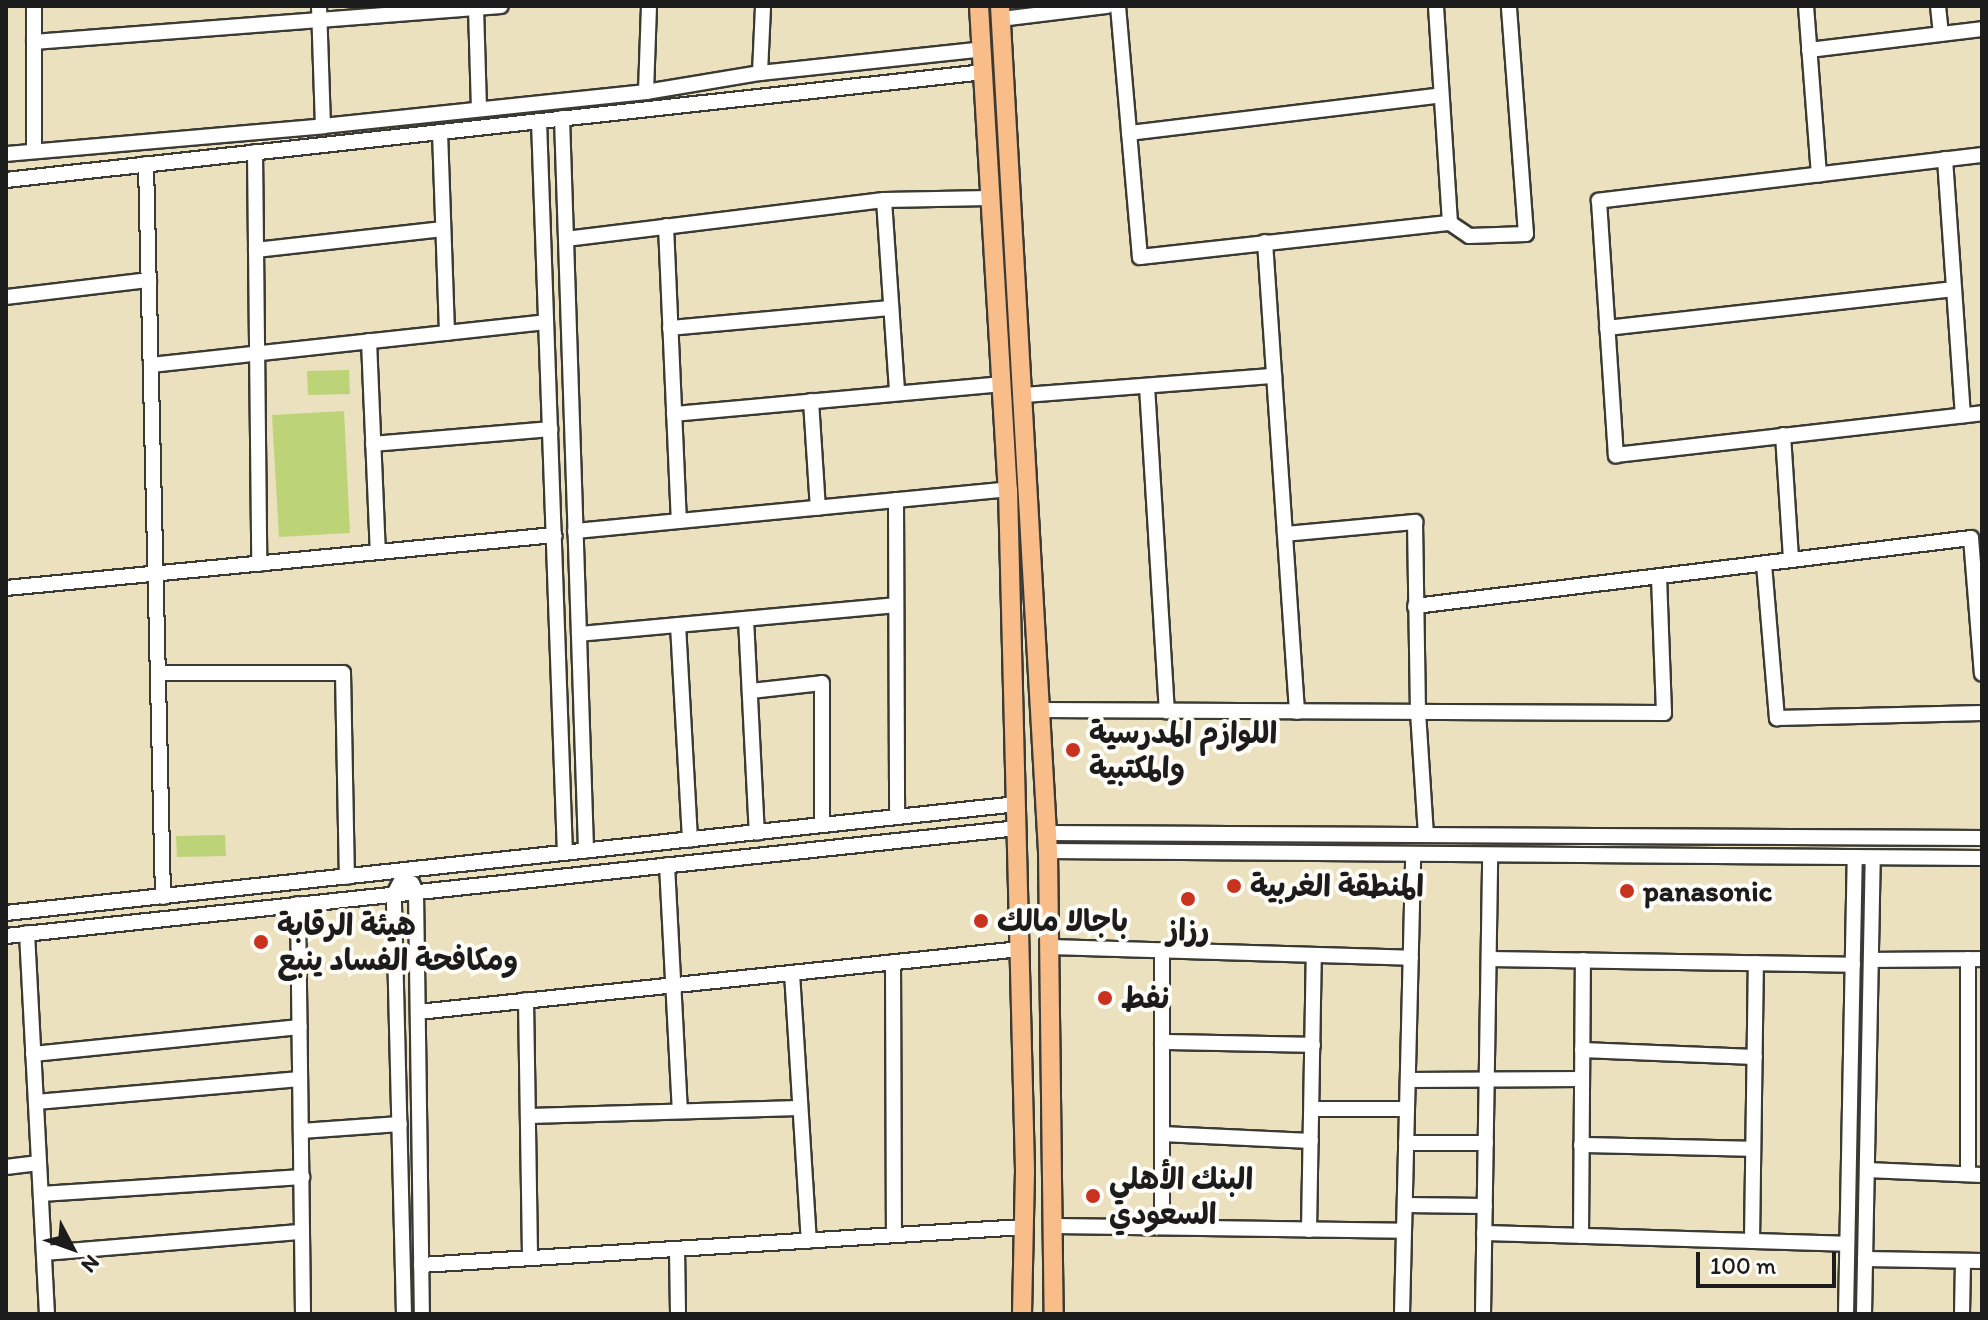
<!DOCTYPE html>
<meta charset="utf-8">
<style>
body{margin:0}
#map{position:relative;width:1988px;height:1320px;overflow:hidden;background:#ebe1bf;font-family:Itim,"Playpen Sans Arabic",sans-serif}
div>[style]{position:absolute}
.green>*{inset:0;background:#bcd377}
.roads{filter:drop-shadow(2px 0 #3b3a34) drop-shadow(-2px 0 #3b3a34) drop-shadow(0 2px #3b3a34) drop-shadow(0 -2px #3b3a34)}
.minor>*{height:14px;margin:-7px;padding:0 7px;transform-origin:7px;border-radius:7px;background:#fff}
.major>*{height:18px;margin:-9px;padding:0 9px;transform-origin:9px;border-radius:9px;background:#f8bd89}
.dots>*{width:22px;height:22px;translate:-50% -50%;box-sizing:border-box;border:4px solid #fdfcf7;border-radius:50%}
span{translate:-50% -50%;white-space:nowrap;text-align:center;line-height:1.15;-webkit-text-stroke:8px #fdfcf7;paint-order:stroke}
.poi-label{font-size:30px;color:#1c1c1c;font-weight:700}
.left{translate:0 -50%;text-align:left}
.frame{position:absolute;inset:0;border:8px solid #1c1c1c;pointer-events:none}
.north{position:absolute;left:32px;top:1208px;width:80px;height:80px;-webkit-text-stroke:6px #fdfcf7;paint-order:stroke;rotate:131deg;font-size:22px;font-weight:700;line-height:32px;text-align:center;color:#1c1c1c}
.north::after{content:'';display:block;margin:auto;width:28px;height:36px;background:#1c1c1c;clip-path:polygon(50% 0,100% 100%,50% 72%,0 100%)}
.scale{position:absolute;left:1696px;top:1252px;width:140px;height:36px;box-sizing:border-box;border:4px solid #1c1c1c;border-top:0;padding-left:10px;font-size:24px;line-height:28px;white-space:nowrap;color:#1c1c1c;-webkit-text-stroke:6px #fdfcf7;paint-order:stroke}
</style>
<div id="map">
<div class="green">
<div style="clip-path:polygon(349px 370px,350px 394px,308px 395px,307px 371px)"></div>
<div style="clip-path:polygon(344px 411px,350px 533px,279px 537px,272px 415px)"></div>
<div style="clip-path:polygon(225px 835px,226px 856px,177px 857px,176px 836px)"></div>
</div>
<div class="roads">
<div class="minor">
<div style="left:319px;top:6px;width:120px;rotate:88.1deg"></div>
<div style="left:1118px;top:6px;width:252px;rotate:85deg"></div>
<div style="left:1140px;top:257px;width:312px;rotate:-6.3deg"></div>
<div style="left:1450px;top:223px;width:217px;rotate:-93.7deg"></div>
<div style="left:1806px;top:6px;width:169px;rotate:85.6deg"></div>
<div style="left:1938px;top:6px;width:28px;rotate:84deg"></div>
<div style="left:476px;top:8px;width:101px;rotate:88.3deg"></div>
<div style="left:1001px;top:19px;width:107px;rotate:-7deg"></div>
<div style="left:34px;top:42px;width:468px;rotate:-4.4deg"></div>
<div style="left:1809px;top:50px;width:174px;rotate:-6.9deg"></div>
<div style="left:760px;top:73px;width:67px;rotate:-87.4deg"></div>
<div style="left:646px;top:92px;width:86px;rotate:-88deg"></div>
<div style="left:562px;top:118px;width:733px;rotate:88.12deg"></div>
<div style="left:539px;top:121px;width:732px;rotate:87.97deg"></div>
<div style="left:440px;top:132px;width:201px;rotate:88deg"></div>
<div style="left:1129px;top:133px;width:314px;rotate:-6.9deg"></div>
<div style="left:34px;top:151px;width:145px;rotate:-90deg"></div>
<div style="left:255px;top:152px;width:412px;rotate:89.4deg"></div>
<div style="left:6px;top:154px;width:318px;rotate:-5deg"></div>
<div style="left:323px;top:126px;width:325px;rotate:-6deg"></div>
<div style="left:646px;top:92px;width:116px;rotate:-9.5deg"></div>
<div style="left:760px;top:73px;width:224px;rotate:-6.1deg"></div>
<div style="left:1982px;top:155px;width:386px;rotate:173.2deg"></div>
<div style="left:1599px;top:201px;width:255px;rotate:86.2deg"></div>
<div style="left:1616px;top:455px;width:368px;rotate:-6.5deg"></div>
<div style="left:1945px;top:159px;width:257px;rotate:86deg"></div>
<div style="left:146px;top:164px;width:733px;rotate:88.67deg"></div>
<div style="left:6px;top:180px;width:984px;rotate:-6.3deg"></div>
<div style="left:884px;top:200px;width:193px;rotate:86.1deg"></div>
<div style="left:1450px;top:223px;width:23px;rotate:34deg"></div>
<div style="left:1469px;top:236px;width:57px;rotate:-2deg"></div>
<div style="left:1526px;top:234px;width:229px;rotate:-94.3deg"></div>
<div style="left:666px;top:226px;width:295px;rotate:87.5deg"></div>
<div style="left:566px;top:239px;width:320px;rotate:-7deg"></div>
<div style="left:884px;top:200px;width:106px;rotate:-1.1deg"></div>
<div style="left:1265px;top:242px;width:471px;rotate:86.1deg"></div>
<div style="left:256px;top:250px;width:188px;rotate:-6.4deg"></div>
<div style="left:6px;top:297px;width:144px;rotate:-6.8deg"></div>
<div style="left:670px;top:328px;width:222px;rotate:-5.2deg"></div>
<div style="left:1607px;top:328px;width:349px;rotate:-6.4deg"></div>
<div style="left:369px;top:341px;width:211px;rotate:87.6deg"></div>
<div style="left:151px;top:365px;width:397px;rotate:-6.2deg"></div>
<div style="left:1147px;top:386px;width:326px;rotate:86.5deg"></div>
<div style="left:1025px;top:395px;width:250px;rotate:-4.4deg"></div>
<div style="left:811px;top:401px;width:107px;rotate:86.3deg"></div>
<div style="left:674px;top:414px;width:329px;rotate:-5.2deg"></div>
<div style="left:1783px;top:435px;width:125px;rotate:86.3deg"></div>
<div style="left:373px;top:444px;width:178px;rotate:-4.8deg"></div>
<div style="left:896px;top:500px;width:317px;rotate:89.8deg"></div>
<div style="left:575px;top:531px;width:435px;rotate:-5.5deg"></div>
<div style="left:1285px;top:534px;width:131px;rotate:-5.3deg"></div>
<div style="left:1415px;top:522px;width:190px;rotate:89.1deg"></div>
<div style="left:1418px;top:712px;width:123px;rotate:86.3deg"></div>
<div style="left:1764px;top:564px;width:155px;rotate:85.2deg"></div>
<div style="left:1777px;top:718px;width:205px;rotate:-1.4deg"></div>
<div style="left:6px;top:588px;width:551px;rotate:-5.52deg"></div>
<div style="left:1415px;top:606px;width:560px;rotate:-6.97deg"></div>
<div style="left:1971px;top:538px;width:136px;rotate:85.4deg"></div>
<div style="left:746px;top:619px;width:214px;rotate:87.1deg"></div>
<div style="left:678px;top:625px;width:215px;rotate:86.8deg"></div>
<div style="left:579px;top:634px;width:318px;rotate:-5.2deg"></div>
<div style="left:158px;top:673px;width:185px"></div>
<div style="left:343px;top:673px;width:204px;rotate:88.9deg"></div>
<div style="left:751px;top:691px;width:71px;rotate:-6.4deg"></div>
<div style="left:822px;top:683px;width:142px;rotate:90deg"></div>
<div style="left:1039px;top:710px;width:625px;rotate:0.28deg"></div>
<div style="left:1664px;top:713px;width:137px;rotate:-92.1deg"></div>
<div style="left:1047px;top:833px;width:935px;rotate:0.31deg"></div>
<div style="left:1048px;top:851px;width:934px;rotate:0.43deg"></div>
<div style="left:667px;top:865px;width:246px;rotate:87deg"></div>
<div style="left:412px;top:883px;width:10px;rotate:66deg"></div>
<div style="left:416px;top:892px;width:422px;rotate:89.2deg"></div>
<div style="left:298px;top:904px;width:410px;rotate:89.3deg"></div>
<div style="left:6px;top:913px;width:1017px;rotate:-6.15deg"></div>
<div style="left:27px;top:933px;width:382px;rotate:87deg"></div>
<div style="left:6px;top:936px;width:1018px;rotate:-6.09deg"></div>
<div style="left:1050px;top:947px;width:361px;rotate:1.7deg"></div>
<div style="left:1162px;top:950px;width:277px;rotate:90deg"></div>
<div style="left:1489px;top:959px;width:364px;rotate:0.9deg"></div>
<div style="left:1968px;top:959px;width:215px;rotate:90deg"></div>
<div style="left:1871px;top:960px;width:111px;rotate:-0.5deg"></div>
<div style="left:893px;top:962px;width:273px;rotate:89.8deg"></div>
<div style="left:792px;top:973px;width:268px;rotate:86.4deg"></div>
<div style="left:526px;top:1000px;width:258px;rotate:89.1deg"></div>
<div style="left:418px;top:1012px;width:605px;rotate:-5.97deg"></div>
<div style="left:1162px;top:1042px;width:151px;rotate:1.1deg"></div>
<div style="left:1582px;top:1050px;width:173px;rotate:2.3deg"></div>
<div style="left:33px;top:1054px;width:268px;rotate:-5.8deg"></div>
<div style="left:1408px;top:1080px;width:174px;rotate:-0.3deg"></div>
<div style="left:36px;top:1102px;width:265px;rotate:-5deg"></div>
<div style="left:1312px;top:1109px;width:95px"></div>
<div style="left:528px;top:1116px;width:272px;rotate:-1.7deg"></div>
<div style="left:301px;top:1131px;width:99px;rotate:-4deg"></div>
<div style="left:1162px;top:1134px;width:149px;rotate:2.7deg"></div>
<div style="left:1406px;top:1143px;width:80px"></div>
<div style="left:1581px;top:1145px;width:172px;rotate:1.3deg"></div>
<div style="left:6px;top:1167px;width:33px;rotate:-7deg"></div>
<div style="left:1867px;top:1170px;width:115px;rotate:2.5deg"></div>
<div style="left:41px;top:1194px;width:262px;rotate:-3.7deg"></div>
<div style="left:1405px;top:1205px;width:80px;rotate:0.7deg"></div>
<div style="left:1055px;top:1226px;width:349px;rotate:0.8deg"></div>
<div style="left:1309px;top:1230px;width:275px;rotate:-89deg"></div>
<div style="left:1484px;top:1233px;width:363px;rotate:1.7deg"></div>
<div style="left:1581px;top:1236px;width:276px;rotate:-89.6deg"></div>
<div style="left:1752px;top:1241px;width:278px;rotate:-89.2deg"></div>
<div style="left:677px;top:1249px;width:65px;rotate:89.1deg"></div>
<div style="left:44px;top:1253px;width:259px;rotate:-4.7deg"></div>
<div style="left:1865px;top:1259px;width:117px;rotate:1deg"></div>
<div style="left:421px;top:1265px;width:604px;rotate:-3.61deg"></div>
<div style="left:404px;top:1314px;width:420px;rotate:-91.4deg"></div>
<div style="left:394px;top:894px;width:26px;rotate:-62deg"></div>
<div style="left:1402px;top:1314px;width:460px;rotate:-88.6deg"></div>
<div style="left:1483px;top:1314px;width:459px;rotate:-89.1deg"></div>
<div style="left:1846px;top:1314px;width:456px;rotate:-88.9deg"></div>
<div style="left:1864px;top:1314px;width:456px;rotate:-88.9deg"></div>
<div style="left:1962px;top:1314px;width:53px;rotate:-88.9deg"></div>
</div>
<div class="major">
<div style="left:979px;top:6px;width:484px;rotate:86.6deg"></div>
<div style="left:1008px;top:489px;width:682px;rotate:88.57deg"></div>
<div style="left:1025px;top:1171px;width:143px;rotate:91.2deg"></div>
<div style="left:1000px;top:6px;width:846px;rotate:86.75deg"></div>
<div style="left:1048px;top:851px;width:463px;rotate:89.3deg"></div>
</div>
</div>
<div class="dots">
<div style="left:1073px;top:750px;background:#c8321e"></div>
<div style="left:1234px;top:886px;background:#c8321e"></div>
<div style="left:1627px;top:891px;background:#c8321e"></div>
<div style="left:1188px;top:899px;background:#c8321e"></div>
<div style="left:981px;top:921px;background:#c8321e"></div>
<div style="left:261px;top:942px;background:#c8321e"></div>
<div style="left:1105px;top:998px;background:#c8321e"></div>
<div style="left:1093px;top:1196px;background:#c8321e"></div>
</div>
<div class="poi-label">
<span class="left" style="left:1089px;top:750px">اللوازم المدرسية<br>والمكتبية</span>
<span class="left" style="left:1250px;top:886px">المنطقة الغربية</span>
<span class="left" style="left:1643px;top:891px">panasonic</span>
<span class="left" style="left:997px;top:921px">باجالا مالك</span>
<span class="left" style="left:277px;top:942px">هيئة الرقابة<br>ومكافحة الفساد ينبع</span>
<span style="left:1188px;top:930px">رزاز</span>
<span class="left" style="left:1121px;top:998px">نفط</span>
<span class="left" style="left:1109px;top:1196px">البنك الأهلي<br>السعودي</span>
</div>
<div class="frame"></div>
<div class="north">N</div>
<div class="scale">100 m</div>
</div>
